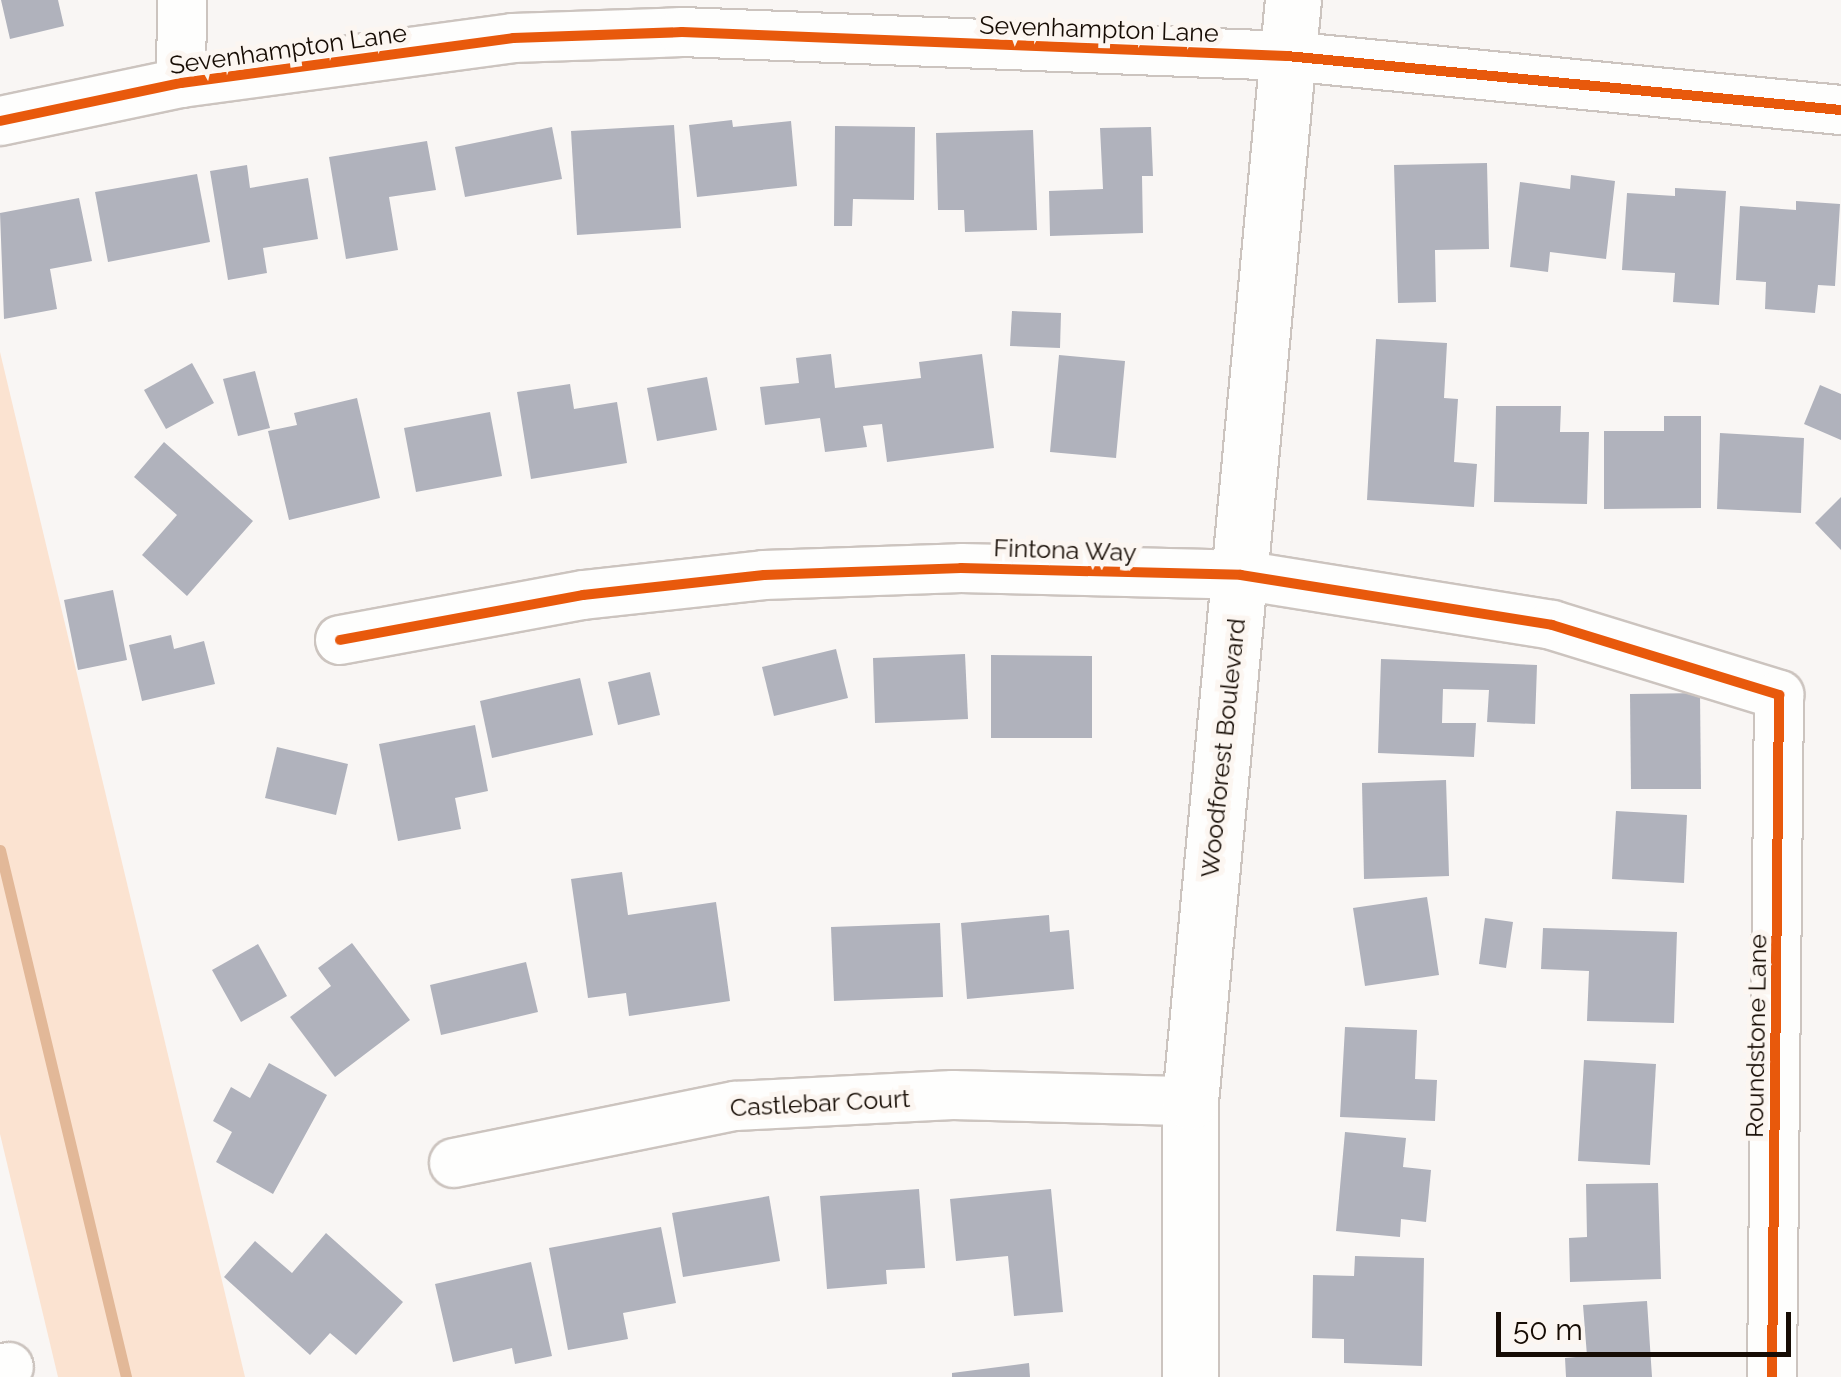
<!DOCTYPE html>
<style>
body{margin:0}
#map{position:relative;width:1841px;height:1377px;overflow:hidden;background:#f9f6f4;font-family:Raleway,sans-serif}
div>[style]{position:absolute}
.green>*{inset:0;background:#fbe3d1}
.stream>*{height:11px;margin:-5.5px;padding:0 5.5px;transform-origin:5.5px;border-radius:5.5px;background:#e2b898}
.building>*{inset:0;background:#b0b2bc}
.roads{filter:drop-shadow(2px 0 #ccc4bf) drop-shadow(-2px 0 #ccc4bf) drop-shadow(0 2px #ccc4bf) drop-shadow(0 -2px #ccc4bf)}
.minor>*{height:48px;margin:-24px;padding:0 24px;transform-origin:24px;border-radius:24px;background:#fefefd}
.secondary>*{height:55px;margin:-27.5px;padding:0 27.5px;transform-origin:27.5px;border-radius:27.5px;background:#fefefd}
.cycleway>*{height:10px;margin:-5px;padding:0 5px;transform-origin:5px;border-radius:5px;background:#e8590c}
span{translate:-50% -50%;white-space:nowrap;text-align:center;line-height:1.15;-webkit-text-stroke:10px #fcf6f1;paint-order:stroke}
.street-label{font-size:25px;color:#160c04}
.scale{position:absolute;left:1496px;top:1312px;width:295px;height:45px;box-sizing:border-box;border:5px solid #160c04;border-top:0;padding-left:12px;font-size:30px;line-height:35px;white-space:nowrap;color:#160c04;-webkit-text-stroke:8px #fcf6f1;paint-order:stroke}
</style>
<div id="map">
<div class="green">
<div style="clip-path:polygon(0 352px,245px 1377px,58px 1377px,0 1134px)"></div>
</div>
<div class="stream">
<div style="left:0;top:850px;width:542px;rotate:76.55deg"></div>
</div>
<div class="building">
<div style="clip-path:polygon(1px 0,58px 0,64px 26px,10px 39px)"></div>
<div style="clip-path:polygon(732px 120px,733px 127px,791px 121px,797px 186px,697px 197px,689px 125px)"></div>
<div style="clip-path:polygon(674px 125px,681px 228px,577px 235px,571px 131px)"></div>
<div style="clip-path:polygon(835px 126px,915px 127px,914px 200px,853px 199px,852px 226px,834px 226px)"></div>
<div style="clip-path:polygon(552px 127px,562px 179px,465px 197px,455px 147px)"></div>
<div style="clip-path:polygon(1151px 127px,1153px 176px,1142px 176px,1143px 233px,1050px 236px,1049px 191px,1103px 189px,1100px 128px)"></div>
<div style="clip-path:polygon(1033px 130px,1037px 230px,965px 232px,964px 210px,938px 210px,936px 133px)"></div>
<div style="clip-path:polygon(427px 141px,436px 190px,389px 197px,398px 250px,346px 259px,329px 157px)"></div>
<div style="clip-path:polygon(1487px 163px,1489px 249px,1435px 250px,1436px 302px,1398px 303px,1394px 165px)"></div>
<div style="clip-path:polygon(247px 165px,250px 188px,308px 178px,318px 239px,263px 248px,267px 273px,228px 280px,210px 171px)"></div>
<div style="clip-path:polygon(197px 174px,210px 242px,108px 262px,95px 192px)"></div>
<div style="clip-path:polygon(1571px 175px,1615px 181px,1606px 259px,1550px 252px,1548px 272px,1510px 267px,1520px 182px,1570px 189px)"></div>
<div style="clip-path:polygon(1675px 188px,1726px 191px,1719px 305px,1673px 302px,1675px 273px,1622px 270px,1627px 193px,1675px 196px)"></div>
<div style="clip-path:polygon(79px 198px,92px 261px,50px 269px,57px 309px,4px 319px,0 213px)"></div>
<div style="clip-path:polygon(1796px 201px,1840px 204px,1835px 286px,1818px 285px,1815px 313px,1765px 309px,1766px 282px,1736px 280px,1740px 206px,1796px 210px)"></div>
<div style="clip-path:polygon(1012px 311px,1061px 313px,1060px 348px,1010px 346px)"></div>
<div style="clip-path:polygon(1376px 339px,1447px 343px,1444px 398px,1458px 399px,1454px 462px,1477px 464px,1474px 507px,1367px 500px)"></div>
<div style="clip-path:polygon(831px 354px,835px 388px,921px 378px,919px 362px,982px 354px,994px 448px,887px 462px,882px 424px,863px 426px,867px 447px,825px 452px,820px 418px,765px 425px,760px 387px,799px 383px,796px 358px)"></div>
<div style="clip-path:polygon(1059px 355px,1125px 361px,1116px 458px,1050px 452px)"></div>
<div style="clip-path:polygon(192px 363px,214px 403px,166px 429px,144px 390px)"></div>
<div style="clip-path:polygon(255px 371px,270px 428px,238px 436px,223px 379px)"></div>
<div style="clip-path:polygon(707px 377px,717px 430px,657px 441px,647px 388px)"></div>
<div style="clip-path:polygon(570px 384px,574px 409px,617px 402px,627px 463px,531px 479px,517px 392px)"></div>
<div style="clip-path:polygon(1820px 385px,1841px 394px,1841px 440px,1804px 424px)"></div>
<div style="clip-path:polygon(357px 398px,380px 498px,289px 520px,268px 431px,297px 425px,294px 413px)"></div>
<div style="clip-path:polygon(1496px 406px,1561px 406px,1560px 432px,1589px 432px,1587px 504px,1494px 502px)"></div>
<div style="clip-path:polygon(490px 412px,502px 476px,416px 492px,404px 428px)"></div>
<div style="clip-path:polygon(1664px 416px,1701px 416px,1701px 508px,1604px 509px,1604px 431px,1664px 431px)"></div>
<div style="clip-path:polygon(1720px 433px,1804px 438px,1801px 513px,1717px 509px)"></div>
<div style="clip-path:polygon(164px 442px,253px 521px,187px 596px,142px 555px,177px 515px,134px 477px)"></div>
<div style="clip-path:polygon(1841px 497px,1841px 550px,1815px 523px)"></div>
<div style="clip-path:polygon(113px 590px,127px 660px,78px 670px,64px 600px)"></div>
<div style="clip-path:polygon(171px 635px,174px 649px,204px 641px,215px 684px,142px 701px,129px 645px)"></div>
<div style="clip-path:polygon(836px 649px,848px 698px,774px 716px,762px 667px)"></div>
<div style="clip-path:polygon(965px 654px,968px 719px,875px 723px,873px 658px)"></div>
<div style="clip-path:polygon(991px 655px,1092px 656px,1092px 738px,991px 738px)"></div>
<div style="clip-path:polygon(1381px 659px,1537px 665px,1535px 724px,1487px 722px,1489px 690px,1443px 689px,1442px 723px,1476px 723px,1474px 757px,1378px 753px)"></div>
<div style="clip-path:polygon(650px 672px,660px 715px,618px 725px,608px 682px)"></div>
<div style="clip-path:polygon(580px 678px,593px 735px,492px 758px,480px 701px)"></div>
<div style="clip-path:polygon(1700px 693px,1701px 789px,1631px 789px,1630px 694px)"></div>
<div style="clip-path:polygon(475px 725px,488px 791px,455px 798px,461px 829px,398px 841px,379px 744px)"></div>
<div style="clip-path:polygon(277px 747px,348px 764px,336px 815px,265px 798px)"></div>
<div style="clip-path:polygon(1446px 780px,1449px 876px,1364px 879px,1362px 783px)"></div>
<div style="clip-path:polygon(1616px 811px,1687px 815px,1684px 883px,1612px 879px)"></div>
<div style="clip-path:polygon(622px 872px,628px 915px,716px 902px,730px 1001px,629px 1016px,626px 993px,588px 998px,571px 879px)"></div>
<div style="clip-path:polygon(1427px 897px,1439px 975px,1365px 986px,1353px 908px)"></div>
<div style="clip-path:polygon(1049px 915px,1050px 932px,1069px 930px,1074px 989px,967px 999px,961px 923px)"></div>
<div style="clip-path:polygon(1485px 918px,1513px 922px,1506px 968px,1479px 964px)"></div>
<div style="clip-path:polygon(940px 923px,943px 997px,834px 1001px,831px 927px)"></div>
<div style="clip-path:polygon(1543px 928px,1677px 932px,1674px 1023px,1587px 1021px,1589px 971px,1541px 969px)"></div>
<div style="clip-path:polygon(352px 943px,410px 1020px,335px 1077px,290px 1017px,331px 986px,318px 968px)"></div>
<div style="clip-path:polygon(258px 944px,287px 996px,241px 1022px,212px 970px)"></div>
<div style="clip-path:polygon(526px 962px,538px 1012px,441px 1035px,430px 985px)"></div>
<div style="clip-path:polygon(1345px 1027px,1417px 1030px,1415px 1079px,1437px 1080px,1435px 1121px,1340px 1117px)"></div>
<div style="clip-path:polygon(1584px 1060px,1656px 1064px,1650px 1165px,1578px 1161px)"></div>
<div style="clip-path:polygon(269px 1063px,327px 1095px,273px 1194px,216px 1162px,232px 1132px,213px 1121px,231px 1087px,250px 1098px)"></div>
<div style="clip-path:polygon(1345px 1132px,1406px 1138px,1403px 1167px,1431px 1170px,1426px 1222px,1401px 1219px,1400px 1237px,1336px 1231px)"></div>
<div style="clip-path:polygon(1658px 1183px,1661px 1279px,1570px 1282px,1569px 1238px,1587px 1237px,1586px 1184px)"></div>
<div style="clip-path:polygon(919px 1189px,925px 1268px,886px 1270px,887px 1284px,827px 1289px,820px 1196px)"></div>
<div style="clip-path:polygon(1051px 1189px,1063px 1312px,1014px 1316px,1008px 1256px,956px 1261px,950px 1199px)"></div>
<div style="clip-path:polygon(769px 1196px,780px 1261px,683px 1277px,672px 1213px)"></div>
<div style="clip-path:polygon(661px 1227px,676px 1303px,623px 1313px,628px 1339px,568px 1350px,549px 1248px)"></div>
<div style="clip-path:polygon(326px 1233px,403px 1302px,356px 1355px,330px 1333px,310px 1355px,224px 1277px,255px 1241px,292px 1273px)"></div>
<div style="clip-path:polygon(1355px 1256px,1424px 1258px,1422px 1366px,1344px 1363px,1344px 1339px,1312px 1338px,1313px 1275px,1354px 1276px)"></div>
<div style="clip-path:polygon(531px 1262px,552px 1356px,515px 1364px,512px 1348px,453px 1362px,435px 1284px)"></div>
<div style="clip-path:polygon(1647px 1301px,1652px 1377px,1566px 1377px,1565px 1358px,1587px 1356px,1583px 1305px)"></div>
<div style="clip-path:polygon(1029px 1363px,1030px 1377px,952px 1377px,952px 1373px)"></div>
</div>
<div class="roads">
<div class="minor">
<div style="left:181px;top:83px;width:83px;rotate:-89.3deg"></div>
<div style="left:0;top:121px;width:185px;rotate:-11.9deg"></div>
<div style="left:181px;top:83px;width:335px;rotate:-7.7deg"></div>
<div style="left:513px;top:38px;width:169px;rotate:-2deg"></div>
<div style="left:682px;top:32px;width:605px;rotate:2.27deg"></div>
<div style="left:1287px;top:56px;width:557px;rotate:5.57deg"></div>
<div style="left:340px;top:640px;width:247px;rotate:-10.5deg"></div>
<div style="left:583px;top:595px;width:182px;rotate:-6.3deg"></div>
<div style="left:764px;top:575px;width:197px;rotate:-2deg"></div>
<div style="left:961px;top:568px;width:280px;rotate:1.4deg"></div>
<div style="left:1241px;top:575px;width:315px;rotate:9.1deg"></div>
<div style="left:1552px;top:625px;width:238px;rotate:17.1deg"></div>
<div style="left:1779px;top:695px;width:682px;rotate:90.59deg"></div>
<div style="left:454px;top:1163px;width:287px;rotate:-11.5deg"></div>
<div style="left:735px;top:1106px;width:218px;rotate:-2.9deg"></div>
<div style="left:953px;top:1095px;width:237px;rotate:1.5deg"></div>
<div style="left:0;top:1369px;width:9px;rotate:-13deg"></div>
</div>
<div class="secondary">
<div style="left:1190px;top:1377px;width:276px;rotate:-90deg"></div>
<div style="left:1190px;top:1101px;width:1106px;rotate:-84.66deg"></div>
</div>
</div>
<div class="cycleway">
<div style="left:0;top:121px;width:185px;rotate:-11.9deg"></div>
<div style="left:181px;top:83px;width:335px;rotate:-7.7deg"></div>
<div style="left:513px;top:38px;width:169px;rotate:-2deg"></div>
<div style="left:682px;top:32px;width:605px;rotate:2.27deg"></div>
<div style="left:1287px;top:56px;width:557px;rotate:5.57deg"></div>
<div style="left:340px;top:640px;width:247px;rotate:-10.5deg"></div>
<div style="left:583px;top:595px;width:182px;rotate:-6.3deg"></div>
<div style="left:764px;top:575px;width:197px;rotate:-2deg"></div>
<div style="left:961px;top:568px;width:280px;rotate:1.4deg"></div>
<div style="left:1241px;top:575px;width:315px;rotate:9.1deg"></div>
<div style="left:1552px;top:625px;width:238px;rotate:17.1deg"></div>
<div style="left:1779px;top:695px;width:682px;rotate:90.59deg"></div>
</div>
<div class="street-label">
<span style="left:1099px;top:29px;rotate:2deg">Sevenhampton Lane</span>
<span style="left:288px;top:49px;rotate:-8deg">Sevenhampton Lane</span>
<span style="left:1065px;top:550px;rotate:2deg">Fintona Way</span>
<span style="left:1223px;top:748px;rotate:-84deg">Woodforest Boulevard</span>
<span style="left:1756px;top:1036px;rotate:-89deg">Roundstone Lane</span>
<span style="left:820px;top:1103px;rotate:-3deg">Castlebar Court</span>
</div>
<div class="scale">50 m</div>
</div>
